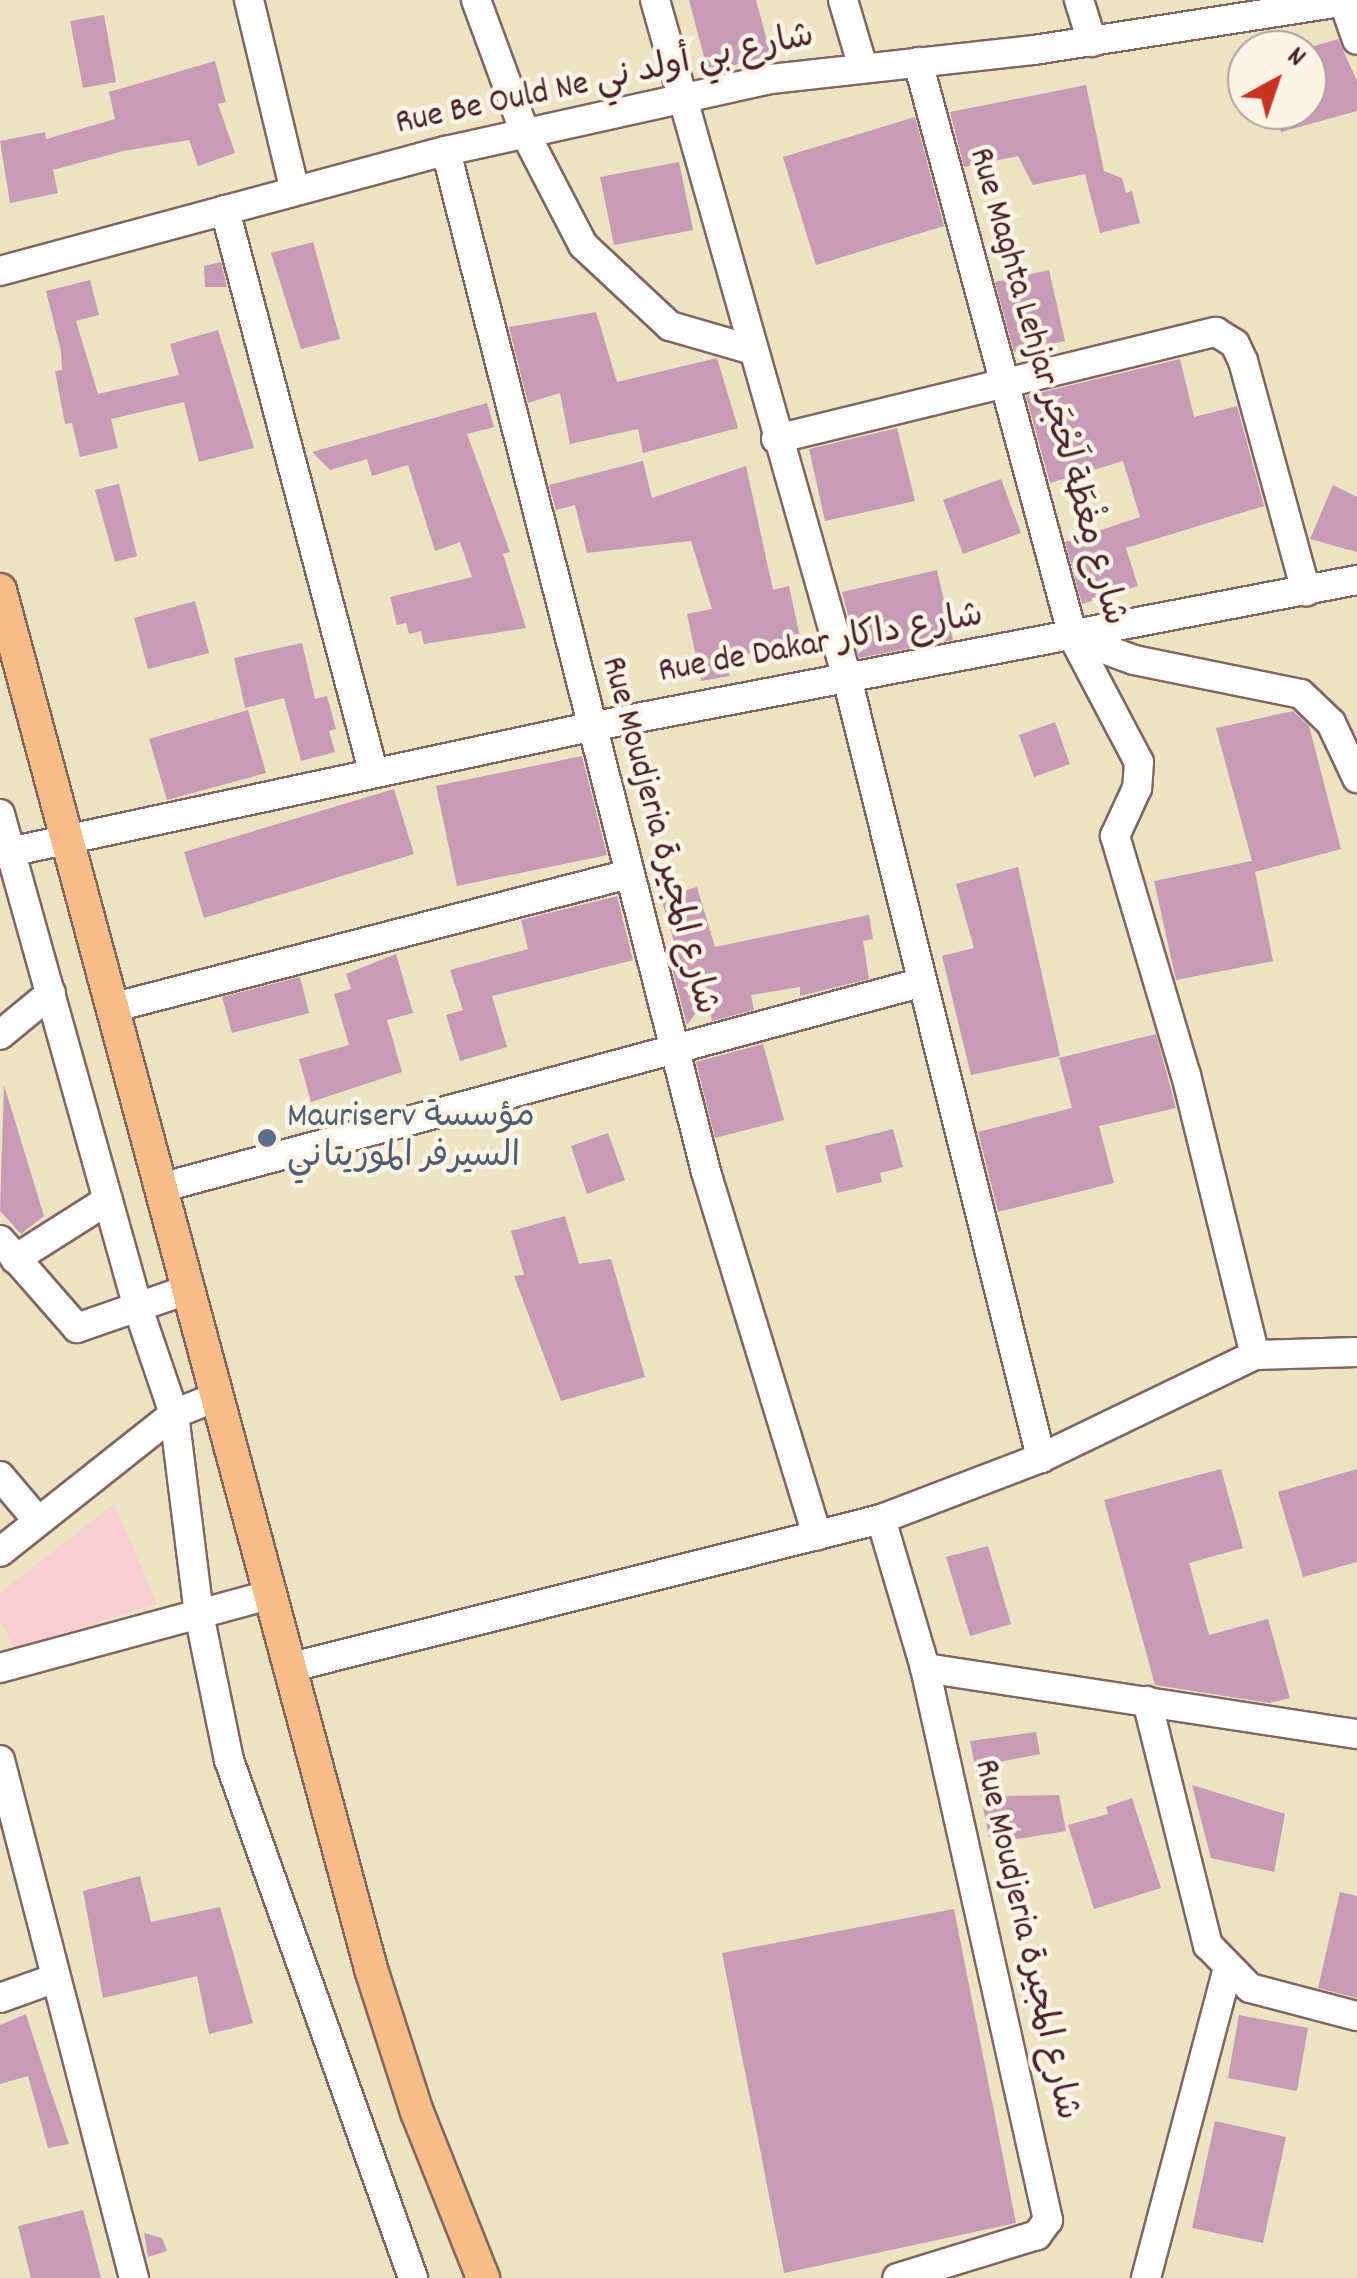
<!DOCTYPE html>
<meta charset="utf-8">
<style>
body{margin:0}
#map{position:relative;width:1357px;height:2278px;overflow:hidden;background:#ece3c3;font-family:Dekko,"Playpen Sans Arabic",sans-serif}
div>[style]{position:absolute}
.built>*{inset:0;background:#f7cfd0}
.building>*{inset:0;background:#c79ab6}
.roads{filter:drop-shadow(2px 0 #836460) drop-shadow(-2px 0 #836460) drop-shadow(0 2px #836460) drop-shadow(0 -2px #836460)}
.minor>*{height:28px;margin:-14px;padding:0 14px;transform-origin:14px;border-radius:14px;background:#fff}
.major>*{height:32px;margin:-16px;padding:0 16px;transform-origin:16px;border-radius:16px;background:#f7bd88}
.dots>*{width:28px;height:28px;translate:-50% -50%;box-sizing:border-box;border:5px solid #fcf5e5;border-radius:50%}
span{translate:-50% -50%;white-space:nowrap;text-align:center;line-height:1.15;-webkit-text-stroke:9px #fcf5e5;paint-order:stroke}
.street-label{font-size:35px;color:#4a1f2b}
.service-label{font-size:35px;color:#4e5e75}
.left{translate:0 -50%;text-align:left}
.north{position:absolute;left:1227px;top:30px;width:100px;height:100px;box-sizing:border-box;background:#fcf5e5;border:2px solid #b59f9b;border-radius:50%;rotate:40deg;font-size:28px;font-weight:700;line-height:40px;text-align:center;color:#4a1f2b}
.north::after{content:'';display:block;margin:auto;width:35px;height:45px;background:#c8321e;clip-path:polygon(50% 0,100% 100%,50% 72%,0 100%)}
</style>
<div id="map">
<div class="built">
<div style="clip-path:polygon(114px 1504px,157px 1604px,15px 1648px,0 1622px,0 1593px)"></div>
</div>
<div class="building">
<div style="clip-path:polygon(689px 0,756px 0,771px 55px,708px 72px)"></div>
<div style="clip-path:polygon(104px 15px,116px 82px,83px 88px,70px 21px)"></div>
<div style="clip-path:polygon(1338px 39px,1357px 81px,1357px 111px,1281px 132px,1274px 110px,1307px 110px,1307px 48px)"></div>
<div style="clip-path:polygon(215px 61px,226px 102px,218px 104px,235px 153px,198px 166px,189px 140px,123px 151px,53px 170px,58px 193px,10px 203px,0 141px,45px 132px,46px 139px,115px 119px,109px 92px)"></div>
<div style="clip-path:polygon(1086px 85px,1104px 171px,1122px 178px,1126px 193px,1132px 191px,1140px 223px,1100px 233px,1085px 174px,1033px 185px,1018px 156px,964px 167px,950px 112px)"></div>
<div style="clip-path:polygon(915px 117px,944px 226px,816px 265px,783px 157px)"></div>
<div style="clip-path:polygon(679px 162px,693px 230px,614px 245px,600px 177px)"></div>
<div style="clip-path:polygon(313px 242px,340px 339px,301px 349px,271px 253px)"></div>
<div style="clip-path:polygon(221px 262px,227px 287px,205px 287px,204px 266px)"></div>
<div style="clip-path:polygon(1049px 270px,1065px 341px,1014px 352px,995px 282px)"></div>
<div style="clip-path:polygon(90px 280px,99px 315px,76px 321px,98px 394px,179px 375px,170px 344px,218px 330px,254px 448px,199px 462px,184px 402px,111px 419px,118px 448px,80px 457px,72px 423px,65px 424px,55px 371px,62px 370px,61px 351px,46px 291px)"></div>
<div style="clip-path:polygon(596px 312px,617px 382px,717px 358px,738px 428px,643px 453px,638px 429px,570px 444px,560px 393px,528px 403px,509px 327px)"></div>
<div style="clip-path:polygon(1180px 359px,1194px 417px,1237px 406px,1264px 506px,1126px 548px,1138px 586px,1082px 604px,1065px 542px,1140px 517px,1123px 461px,1050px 483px,1026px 396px)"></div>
<div style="clip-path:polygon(487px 403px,494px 427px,467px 434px,510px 552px,503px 554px,526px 628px,424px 644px,421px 631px,409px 634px,406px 623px,397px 625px,390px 597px,472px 577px,460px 542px,435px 551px,408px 465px,372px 476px,367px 459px,330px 470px,312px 452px)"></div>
<div style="clip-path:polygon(897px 428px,915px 501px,825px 521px,809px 449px)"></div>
<div style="clip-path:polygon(643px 461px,652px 498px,746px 466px,773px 590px,789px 586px,800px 637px,727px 661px,730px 676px,701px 681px,687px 614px,712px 609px,691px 541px,587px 553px,575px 505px,556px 510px,549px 485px)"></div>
<div style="clip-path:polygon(1001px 479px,1021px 533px,963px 554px,943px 500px)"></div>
<div style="clip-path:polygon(119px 484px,137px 556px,115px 562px,95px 490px)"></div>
<div style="clip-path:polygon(1333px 485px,1357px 497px,1357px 552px,1310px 539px)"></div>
<div style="clip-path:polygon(937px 570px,953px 640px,859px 658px,842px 592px)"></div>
<div style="clip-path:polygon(195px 601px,209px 653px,148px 669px,134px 618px)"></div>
<div style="clip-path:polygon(302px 643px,315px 699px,327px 696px,336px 729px,329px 731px,335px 752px,301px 761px,284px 698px,245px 708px,234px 658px)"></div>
<div style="clip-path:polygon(248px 710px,266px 773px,167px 800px,149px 739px)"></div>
<div style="clip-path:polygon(1293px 711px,1309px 726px,1341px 849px,1255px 872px,1273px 961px,1176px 980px,1154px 881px,1252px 861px,1216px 728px)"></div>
<div style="clip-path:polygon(1055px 722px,1070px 764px,1034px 777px,1019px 735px)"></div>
<div style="clip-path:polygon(582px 756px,607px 855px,457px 886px,436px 786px)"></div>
<div style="clip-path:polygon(394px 789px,414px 854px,204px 918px,184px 852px)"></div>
<div style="clip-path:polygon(1018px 867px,1060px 1056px,971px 1075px,942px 956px,974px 948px,956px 884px)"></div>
<div style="clip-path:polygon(697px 887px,715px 947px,869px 915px,873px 939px,863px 941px,869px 979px,800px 996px,800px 987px,751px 995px,754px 1010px,712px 1021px,707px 998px,687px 1025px,669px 957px,678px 955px,661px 898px)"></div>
<div style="clip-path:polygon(617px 896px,633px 960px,492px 996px,507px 1047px,460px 1061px,446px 1015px,463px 1010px,450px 970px,528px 949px,521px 920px)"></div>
<div style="clip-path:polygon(396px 954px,413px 1013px,387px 1020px,402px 1072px,311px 1102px,299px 1059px,349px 1045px,334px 994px,351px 989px,346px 974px)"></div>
<div style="clip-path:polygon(300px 977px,309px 1013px,232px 1033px,222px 997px)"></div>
<div style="clip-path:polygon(1156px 1034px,1176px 1108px,1099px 1126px,1114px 1183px,998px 1212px,978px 1132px,1072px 1108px,1059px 1058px)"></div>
<div style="clip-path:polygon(763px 1044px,784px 1120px,715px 1138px,696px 1062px)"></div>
<div style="clip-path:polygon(4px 1085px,44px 1216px,21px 1234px,0 1211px)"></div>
<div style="clip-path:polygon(893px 1129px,903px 1167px,880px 1173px,882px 1182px,837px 1193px,825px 1146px)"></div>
<div style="clip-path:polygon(608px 1133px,625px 1180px,587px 1194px,571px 1146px)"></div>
<div style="clip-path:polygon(565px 1216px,579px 1264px,611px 1259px,645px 1377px,561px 1401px,514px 1276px,524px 1275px,511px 1231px)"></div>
<div style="clip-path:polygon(1221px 1469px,1243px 1548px,1189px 1563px,1209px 1635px,1268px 1619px,1290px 1698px,1269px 1703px,1155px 1685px,1104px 1500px)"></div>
<div style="clip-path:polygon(1357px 1469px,1357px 1562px,1303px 1577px,1278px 1492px)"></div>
<div style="clip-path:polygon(988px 1546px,1011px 1624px,970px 1636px,946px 1557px)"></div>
<div style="clip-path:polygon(1036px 1732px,1040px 1754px,994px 1763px,1001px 1796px,1059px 1795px,1066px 1831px,1000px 1842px,999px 1835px,989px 1837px,970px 1741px)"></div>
<div style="clip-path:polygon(1192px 1785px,1285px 1814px,1274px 1872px,1211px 1858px)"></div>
<div style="clip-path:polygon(1132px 1798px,1161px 1888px,1094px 1909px,1068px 1825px,1108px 1814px,1106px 1807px)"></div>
<div style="clip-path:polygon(140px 1876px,151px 1922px,220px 1907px,253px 2023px,209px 2034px,197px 1976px,103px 1998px,83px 1891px)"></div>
<div style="clip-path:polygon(1340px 1892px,1357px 1896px,1357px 1998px,1318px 1988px)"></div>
<div style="clip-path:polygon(954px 1909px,1016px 2223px,784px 2273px,722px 1953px)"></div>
<div style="clip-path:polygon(26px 2014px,47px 2080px,69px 2144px,48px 2148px,28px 2076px,0 2084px,0 2025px)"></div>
<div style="clip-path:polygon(1239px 2015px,1308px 2028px,1297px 2091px,1228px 2078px)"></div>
<div style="clip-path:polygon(1215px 2121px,1286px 2137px,1263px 2243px,1192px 2228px)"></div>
<div style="clip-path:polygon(83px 2210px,101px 2278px,31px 2278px,18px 2226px)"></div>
<div style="clip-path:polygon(144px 2233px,162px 2238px,167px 2251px,148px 2257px)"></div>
</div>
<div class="roads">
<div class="minor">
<div style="left:249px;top:0;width:196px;rotate:76.5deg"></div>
<div style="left:476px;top:0;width:142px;rotate:69.8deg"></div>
<div style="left:525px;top:133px;width:126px;rotate:62.6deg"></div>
<div style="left:583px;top:245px;width:119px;rotate:43deg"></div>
<div style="left:670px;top:326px;width:82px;rotate:16.2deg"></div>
<div style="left:655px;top:0;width:705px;rotate:74.19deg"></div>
<div style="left:847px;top:678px;width:804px;rotate:76.03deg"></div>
<div style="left:843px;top:0;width:67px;rotate:73.5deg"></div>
<div style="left:1079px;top:0;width:44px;rotate:72.8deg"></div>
<div style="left:1343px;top:0;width:42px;rotate:70.7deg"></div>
<div style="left:918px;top:62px;width:596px;rotate:74.91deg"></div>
<div style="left:1073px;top:637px;width:141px;rotate:62.2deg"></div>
<div style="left:1139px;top:762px;width:26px;rotate:94deg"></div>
<div style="left:1137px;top:788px;width:53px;rotate:114.6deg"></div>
<div style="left:1115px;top:836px;width:249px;rotate:73.5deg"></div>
<div style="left:1186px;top:1075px;width:288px;rotate:76.2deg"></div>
<div style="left:446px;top:151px;width:1054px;rotate:75.71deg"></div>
<div style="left:706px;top:1172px;width:380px;rotate:73deg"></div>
<div style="left:225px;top:210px;width:580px;rotate:75.22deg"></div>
<div style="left:0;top:271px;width:462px;rotate:-15.1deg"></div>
<div style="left:446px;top:151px;width:333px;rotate:-12.5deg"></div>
<div style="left:771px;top:79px;width:265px;rotate:-6.3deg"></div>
<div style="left:1034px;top:50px;width:325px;rotate:-8.9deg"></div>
<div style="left:776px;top:439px;width:453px;rotate:-13.7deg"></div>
<div style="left:1216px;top:332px;width:22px;rotate:32deg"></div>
<div style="left:1235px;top:344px;width:19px;rotate:65deg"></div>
<div style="left:1243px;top:361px;width:239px;rotate:74.7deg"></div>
<div style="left:1074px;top:638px;width:64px;rotate:20.1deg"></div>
<div style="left:1134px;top:660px;width:170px;rotate:11.5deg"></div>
<div style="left:1301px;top:694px;width:42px;rotate:44deg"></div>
<div style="left:1331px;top:723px;width:61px;rotate:64.7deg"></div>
<div style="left:0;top:814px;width:513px;rotate:74.39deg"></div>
<div style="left:138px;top:1308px;width:112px;rotate:71.2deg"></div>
<div style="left:174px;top:1414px;width:202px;rotate:82.9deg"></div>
<div style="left:199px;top:1614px;width:149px;rotate:78.4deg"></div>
<div style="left:229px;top:1760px;width:550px;rotate:70.44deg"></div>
<div style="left:0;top:854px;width:604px;rotate:-12.15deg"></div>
<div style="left:590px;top:727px;width:781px;rotate:-10.85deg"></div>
<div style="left:115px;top:1007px;width:531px;rotate:-14.51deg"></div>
<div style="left:0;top:1035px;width:66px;rotate:-39.5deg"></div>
<div style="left:160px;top:1188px;width:787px;rotate:-15.1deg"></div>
<div style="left:0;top:1240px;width:117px;rotate:48.8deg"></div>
<div style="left:77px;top:1328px;width:116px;rotate:-19.1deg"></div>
<div style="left:15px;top:1259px;width:110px;rotate:-32.4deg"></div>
<div style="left:0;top:1476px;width:59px;rotate:49.8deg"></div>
<div style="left:881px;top:1519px;width:155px;rotate:73.5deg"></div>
<div style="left:925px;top:1668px;width:566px;rotate:77.44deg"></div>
<div style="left:1048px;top:2220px;width:19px;rotate:126deg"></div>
<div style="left:1037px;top:2235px;width:146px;rotate:162.9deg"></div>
<div style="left:0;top:1552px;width:222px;rotate:-38.4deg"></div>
<div style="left:174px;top:1414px;width:45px;rotate:-22deg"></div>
<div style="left:0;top:1668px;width:279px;rotate:-15.2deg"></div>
<div style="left:288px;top:1668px;width:611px;rotate:-14.1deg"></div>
<div style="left:881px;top:1519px;width:171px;rotate:-20.9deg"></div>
<div style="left:1041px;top:1458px;width:237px;rotate:-25.7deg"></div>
<div style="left:1255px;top:1355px;width:102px;rotate:-1.7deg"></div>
<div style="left:925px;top:1668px;width:437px;rotate:8.7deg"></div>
<div style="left:1147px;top:1701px;width:252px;rotate:76deg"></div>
<div style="left:1208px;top:1945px;width:60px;rotate:45.7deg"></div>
<div style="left:1250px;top:1988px;width:111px;rotate:14.7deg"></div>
<div style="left:0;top:1760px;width:535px;rotate:75.5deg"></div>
<div style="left:0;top:1998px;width:59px;rotate:-19.7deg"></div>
<div style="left:1146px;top:2278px;width:318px;rotate:-75.2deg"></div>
</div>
<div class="major">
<div style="left:0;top:590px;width:1428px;rotate:74.94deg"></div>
<div style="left:371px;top:1969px;width:150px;rotate:72.2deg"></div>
<div style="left:417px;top:2112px;width:179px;rotate:68.3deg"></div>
</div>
</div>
<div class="dots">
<div style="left:267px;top:1138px;background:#5c6f8a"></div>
</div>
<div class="street-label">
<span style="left:605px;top:81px;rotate:-12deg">Rue Be Ould Ne شارع بي أولد ني</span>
<span style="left:1046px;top:387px;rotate:74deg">Rue Maghta Lehjar شارع مِغْطَة لَحْجَر</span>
<span style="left:821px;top:645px;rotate:-10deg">Rue de Dakar شارع داكار</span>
<span style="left:658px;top:836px;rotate:75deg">Rue Moudjeria شارع المجيرة</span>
<span style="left:1025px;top:1940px;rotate:77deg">Rue Moudjeria شارع المجيرة</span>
</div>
<div class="service-label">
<span class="left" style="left:287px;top:1138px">Mauriserv مؤسسة<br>السيرفر الموريتاني</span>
</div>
<div class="north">N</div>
</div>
